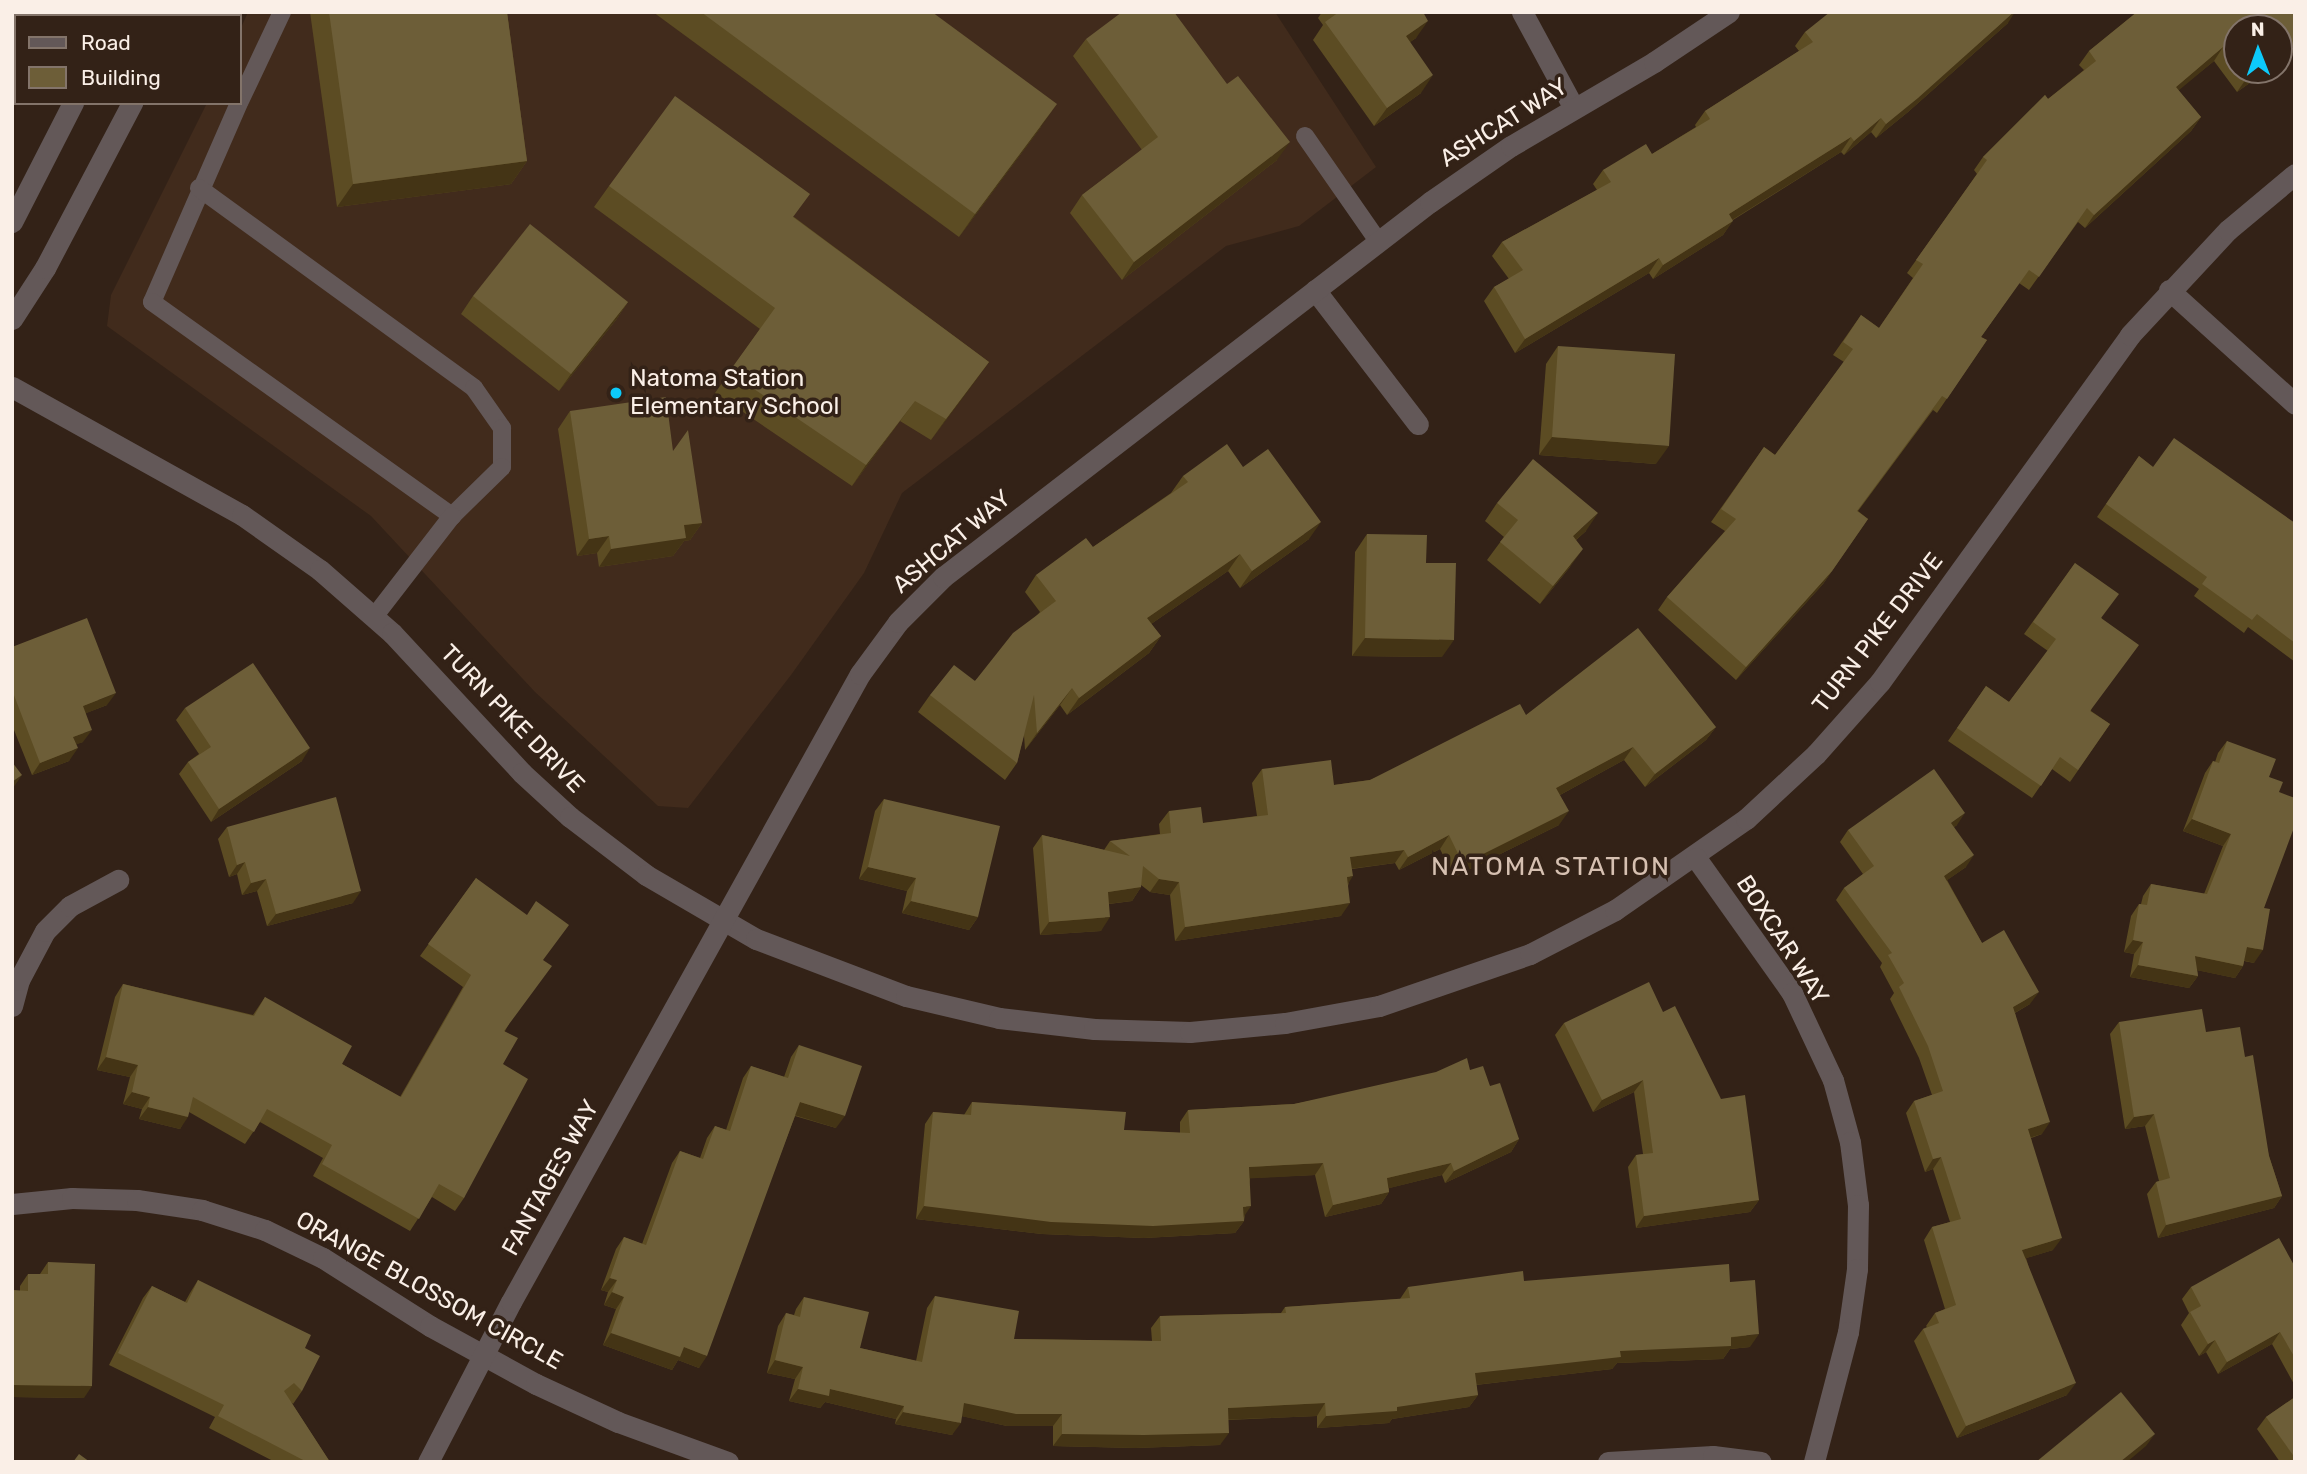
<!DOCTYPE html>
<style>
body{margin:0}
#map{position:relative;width:2307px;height:1474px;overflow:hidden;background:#332217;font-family:Rubik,sans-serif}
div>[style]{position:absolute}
.built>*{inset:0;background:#412b1c}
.service>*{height:18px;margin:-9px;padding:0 9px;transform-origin:9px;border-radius:9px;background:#635858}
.minor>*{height:21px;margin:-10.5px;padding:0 10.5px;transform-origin:10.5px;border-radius:10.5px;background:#635858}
.tertiary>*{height:21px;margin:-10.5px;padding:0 10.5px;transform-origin:10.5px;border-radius:10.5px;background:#635858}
.wall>*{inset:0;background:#5c4c23}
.shaded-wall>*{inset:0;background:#443415}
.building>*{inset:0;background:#6d5e38}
.dots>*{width:19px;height:19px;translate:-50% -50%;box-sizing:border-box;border:4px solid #332217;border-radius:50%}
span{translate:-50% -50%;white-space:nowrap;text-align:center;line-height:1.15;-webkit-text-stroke:7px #332217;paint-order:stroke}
.street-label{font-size:24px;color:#faefe7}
.poi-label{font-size:24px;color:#faefe7}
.left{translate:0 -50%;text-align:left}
.neighbourhood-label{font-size:26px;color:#d6c0b1;letter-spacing:2px}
.frame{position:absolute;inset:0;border:14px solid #faefe7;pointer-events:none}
.legend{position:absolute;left:14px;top:14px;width:228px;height:91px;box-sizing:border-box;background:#332217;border:2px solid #83746a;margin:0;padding:9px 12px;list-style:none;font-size:21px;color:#faefe7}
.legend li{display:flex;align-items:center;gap:14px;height:35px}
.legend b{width:35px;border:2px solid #83746a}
.north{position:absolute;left:2223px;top:14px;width:70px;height:70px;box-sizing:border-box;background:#332217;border:2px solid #83746a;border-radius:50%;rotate:359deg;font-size:19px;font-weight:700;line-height:28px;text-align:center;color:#faefe7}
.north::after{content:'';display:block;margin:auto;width:24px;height:32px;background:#0dcafa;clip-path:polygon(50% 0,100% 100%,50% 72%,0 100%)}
</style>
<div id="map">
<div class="built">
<div style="clip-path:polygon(248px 12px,1275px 12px,1376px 167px,1299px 226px,1226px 246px,902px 493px,864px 573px,791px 675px,688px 808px,658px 806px,535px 692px,371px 516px,107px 326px,111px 295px,207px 103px,240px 103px,240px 30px)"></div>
</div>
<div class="service">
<div style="left:240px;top:101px;width:98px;rotate:-64.7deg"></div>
<div style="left:239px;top:103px;width:217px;rotate:113.6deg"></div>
<div style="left:152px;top:302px;width:369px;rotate:35.5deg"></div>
<div style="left:1305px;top:136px;width:128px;rotate:55.2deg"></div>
<div style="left:199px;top:188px;width:340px;rotate:36deg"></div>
<div style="left:474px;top:388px;width:49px;rotate:55deg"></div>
<div style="left:502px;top:428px;width:39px;rotate:90deg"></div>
<div style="left:502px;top:467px;width:70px;rotate:135.6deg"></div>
<div style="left:452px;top:516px;width:128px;rotate:127.7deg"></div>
</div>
<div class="minor">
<div style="left:1522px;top:12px;width:109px;rotate:61.6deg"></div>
<div style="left:1315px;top:290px;width:169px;rotate:52.5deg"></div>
<div style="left:2169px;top:290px;width:170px;rotate:42.1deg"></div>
<div style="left:12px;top:387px;width:263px;rotate:29.1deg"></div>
<div style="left:242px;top:515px;width:95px;rotate:35.2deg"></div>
<div style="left:320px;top:570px;width:96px;rotate:41.2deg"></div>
<div style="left:392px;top:633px;width:191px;rotate:47.1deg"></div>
<div style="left:522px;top:773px;width:65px;rotate:42.5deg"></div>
<div style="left:570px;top:817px;width:96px;rotate:37.3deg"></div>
<div style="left:646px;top:875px;width:127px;rotate:30.2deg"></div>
<div style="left:756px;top:939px;width:160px;rotate:20.8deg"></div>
<div style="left:906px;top:996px;width:96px;rotate:13.3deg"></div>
<div style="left:999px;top:1018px;width:96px;rotate:6.6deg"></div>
<div style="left:1094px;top:1029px;width:96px;rotate:1.8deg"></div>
<div style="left:1190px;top:1032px;width:95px;rotate:-5.4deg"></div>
<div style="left:1285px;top:1023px;width:96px;rotate:-10.3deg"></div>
<div style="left:1379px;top:1006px;width:160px;rotate:-19deg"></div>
<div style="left:1530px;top:954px;width:96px;rotate:-27.4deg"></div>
<div style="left:1615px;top:910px;width:160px;rotate:-34.8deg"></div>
<div style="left:1746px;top:819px;width:96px;rotate:-42.9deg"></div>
<div style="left:1816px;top:754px;width:96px;rotate:-48.4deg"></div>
<div style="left:1880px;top:682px;width:428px;rotate:-54.2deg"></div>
<div style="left:2130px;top:335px;width:144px;rotate:-47deg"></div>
<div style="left:2228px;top:230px;width:87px;rotate:-39.9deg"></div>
<div style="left:1696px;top:858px;width:166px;rotate:54.6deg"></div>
<div style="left:1792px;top:993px;width:96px;rotate:64.8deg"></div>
<div style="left:1833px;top:1080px;width:64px;rotate:74.7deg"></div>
<div style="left:1850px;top:1142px;width:64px;rotate:82.8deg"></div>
<div style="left:1858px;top:1205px;width:64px;rotate:90.9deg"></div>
<div style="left:1857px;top:1269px;width:64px;rotate:98.1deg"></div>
<div style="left:1848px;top:1332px;width:134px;rotate:104.7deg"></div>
<div style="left:12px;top:1006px;width:27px;rotate:-75deg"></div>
<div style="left:19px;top:980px;width:55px;rotate:-62deg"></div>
<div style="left:45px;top:931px;width:35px;rotate:-45deg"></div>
<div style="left:70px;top:906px;width:55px;rotate:-28.4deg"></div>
<div style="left:12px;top:1204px;width:60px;rotate:-5.7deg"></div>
<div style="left:72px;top:1198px;width:65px;rotate:1.8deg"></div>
<div style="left:137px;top:1200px;width:66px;rotate:8.7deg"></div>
<div style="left:202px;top:1210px;width:66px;rotate:17.6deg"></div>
<div style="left:265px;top:1230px;width:64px;rotate:25.8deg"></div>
<div style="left:323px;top:1258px;width:127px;rotate:32.4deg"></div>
<div style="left:430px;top:1326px;width:121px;rotate:28.7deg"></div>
<div style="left:536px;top:1384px;width:90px;rotate:24.9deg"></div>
<div style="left:618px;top:1422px;width:117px;rotate:20deg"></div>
<div style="left:428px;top:1462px;width:180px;rotate:-62.6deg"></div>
<div style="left:511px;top:1302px;width:718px;rotate:-60.94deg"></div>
<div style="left:860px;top:674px;width:64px;rotate:-53.8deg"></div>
<div style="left:898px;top:622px;width:64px;rotate:-45deg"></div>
<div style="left:943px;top:577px;width:615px;rotate:-37.6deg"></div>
<div style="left:1430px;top:202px;width:98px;rotate:-34.7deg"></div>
<div style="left:1511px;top:146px;width:166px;rotate:-30.4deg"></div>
<div style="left:1654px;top:62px;width:90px;rotate:-33.7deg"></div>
<div style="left:1608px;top:1462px;width:105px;rotate:-3.3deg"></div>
<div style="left:1713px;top:1456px;width:48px;rotate:7.1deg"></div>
</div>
<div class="tertiary">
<div style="left:114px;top:16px;width:4px;rotate:-76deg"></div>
<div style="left:174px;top:16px;width:4px;rotate:-63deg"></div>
<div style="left:12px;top:222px;width:134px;rotate:-62.9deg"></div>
<div style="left:12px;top:319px;width:61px;rotate:-57.1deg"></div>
<div style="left:45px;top:268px;width:187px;rotate:-62.2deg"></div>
</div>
<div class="wall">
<div style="clip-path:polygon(310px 12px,507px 12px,527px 161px,511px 184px,337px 207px)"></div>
<div style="clip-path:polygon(653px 12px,932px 12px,1041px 127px,959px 237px)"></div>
<div style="clip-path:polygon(1322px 12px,1423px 12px,1416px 38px,1410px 42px,1421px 93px,1374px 126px,1313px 40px,1323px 25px,1318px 18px)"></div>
<div style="clip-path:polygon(2137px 12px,2295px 12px,2295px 51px,2279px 62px,2279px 28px,2237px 28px,2237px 70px,2268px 70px,2237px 92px,2214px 61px,2178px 90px,2201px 117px,2191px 131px,2085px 228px,2078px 222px,2029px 290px,2019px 283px,1981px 337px,1987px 340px,1937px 413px,1933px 410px,1858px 511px,1868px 519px,1823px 584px,1736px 680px,1658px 610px,1667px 597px,1725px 531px,1711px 522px,1764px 447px,1775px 455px,1844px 362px,1833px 355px,1861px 315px,1879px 328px,1913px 278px,1907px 273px,1977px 174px,1974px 170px,1983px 157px,2045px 95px,2048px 99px,2084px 70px,2079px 65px,2089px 51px)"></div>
<div style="clip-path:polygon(2008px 23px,1908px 112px,1876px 138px,1871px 132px,1844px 155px,1841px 152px,1733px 220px,1723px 235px,1653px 279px,1649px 273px,1515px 353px,1484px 301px,1494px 287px,1509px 279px,1492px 256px,1502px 242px,1597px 190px,1593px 184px,1603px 170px,1652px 154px,1696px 127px,1695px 125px,1705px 111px,1799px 51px,1795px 46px,1805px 32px)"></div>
<div style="clip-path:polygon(1086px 39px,1227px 84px,1277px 160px,1122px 280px,1070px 213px,1082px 195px,1142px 150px,1073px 56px)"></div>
<div style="clip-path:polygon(609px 186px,794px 217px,989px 362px,931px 440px,900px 421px,852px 486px,715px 393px,760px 329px,594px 207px)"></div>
<div style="clip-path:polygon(473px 296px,628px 302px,616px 320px,559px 391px,461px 314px)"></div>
<div style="clip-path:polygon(1558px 346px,1656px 464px,1539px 455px,1546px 364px)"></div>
<div style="clip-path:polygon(570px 411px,673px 451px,702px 523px,690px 540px,684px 541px,673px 556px,599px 567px,597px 553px,577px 556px,558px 429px)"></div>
<div style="clip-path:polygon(2139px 456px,2153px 467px,2295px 523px,2295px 662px,2248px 627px,2244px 633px,2194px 596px,2199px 589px,2097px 517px)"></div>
<div style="clip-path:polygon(1243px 467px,1309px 539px,1240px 588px,1228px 571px,1151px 624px,1161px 636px,1149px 653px,1067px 715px,1060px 705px,1025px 750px,1024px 735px,1017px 763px,1005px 780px,918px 712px,930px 695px,975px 681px,1040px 612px,1025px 592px,1036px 575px,1093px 547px,1171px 493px,1183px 476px)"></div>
<div style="clip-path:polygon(1497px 503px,1586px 531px,1576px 540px,1570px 567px,1540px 604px,1487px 560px,1504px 537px,1485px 521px)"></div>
<div style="clip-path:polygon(1367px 534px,1426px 563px,1442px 657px,1352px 656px,1355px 552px)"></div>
<div style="clip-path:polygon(2075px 563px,2102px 619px,2091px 711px,2110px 724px,2070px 782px,2052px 769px,2032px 798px,1948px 741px,1986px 686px,2009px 702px,2048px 651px,2024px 634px)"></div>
<div style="clip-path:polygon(12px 647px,107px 705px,86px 713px,83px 742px,76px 744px,69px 761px,32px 775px,12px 725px)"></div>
<div style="clip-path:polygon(185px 708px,302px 761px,211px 822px,179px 774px,188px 762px,199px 754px,176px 720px)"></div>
<div style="clip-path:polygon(1526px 715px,1716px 727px,1706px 740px,1645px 787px,1624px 760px,1560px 795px,1559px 825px,1454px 877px,1440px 849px,1399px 870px,1395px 863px,1352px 869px,1341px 916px,1175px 941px,1170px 895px,1150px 892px,1141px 885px,1141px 887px,1132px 901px,1109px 904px,1101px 931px,1040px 935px,1033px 848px,1042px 835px,1104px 850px,1110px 841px,1160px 834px,1159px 824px,1169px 811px,1203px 823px,1257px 816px,1252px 783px,1262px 769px,1334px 785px,1370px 780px)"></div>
<div style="clip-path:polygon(2227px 741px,2269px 777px,2279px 792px,2264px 908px,2254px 963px,2244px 961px,2243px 966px,2235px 978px,2197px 970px,2198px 976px,2189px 988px,2130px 977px,2134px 954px,2124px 952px,2131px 916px,2139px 904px,2141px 904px,2143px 896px,2151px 884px,2204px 894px,2223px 846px,2183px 831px,2205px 773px,2213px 761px,2215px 762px,2218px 753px)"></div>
<div style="clip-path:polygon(884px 799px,978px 917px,969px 930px,902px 913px,907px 891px,859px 879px,875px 811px)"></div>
<div style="clip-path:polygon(1957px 825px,1954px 827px,1966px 867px,1947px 880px,1982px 943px,2030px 1004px,2015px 1013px,2042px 1134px,2031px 1138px,2053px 1250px,2026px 1258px,2067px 1395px,1957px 1438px,1914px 1341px,1923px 1329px,1927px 1327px,1926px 1326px,1935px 1313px,1945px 1309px,1924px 1240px,1932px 1227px,1950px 1222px,1933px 1169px,1925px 1172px,1906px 1113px,1914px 1101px,1932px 1095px,1919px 1058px,1890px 999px,1894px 993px,1880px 967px,1882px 963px,1836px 900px,1844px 888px,1863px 874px,1840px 842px,1848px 830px)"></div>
<div style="clip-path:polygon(227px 827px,353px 903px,267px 926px,257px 891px,242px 895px,237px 874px,229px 877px,218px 839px)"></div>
<div style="clip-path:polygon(476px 878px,543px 960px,505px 1031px,503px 1064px,464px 1198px,455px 1211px,432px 1197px,410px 1231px,313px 1176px,323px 1158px,260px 1122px,245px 1144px,189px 1112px,180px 1129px,139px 1119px,142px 1109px,123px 1104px,130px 1077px,97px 1070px,115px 997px,123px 984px,253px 1015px,265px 997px,342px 1064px,400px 1097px,463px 987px,420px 956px)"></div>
<div style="clip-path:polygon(1663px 1012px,1759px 1200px,1750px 1212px,1636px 1228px,1628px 1167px,1636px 1155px,1643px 1154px,1634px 1092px,1593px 1112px,1555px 1035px,1564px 1023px)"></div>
<div style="clip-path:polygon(2119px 1022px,2206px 1032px,2245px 1057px,2269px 1156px,2282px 1196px,2274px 1208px,2158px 1238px,2147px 1194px,2156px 1182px,2159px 1181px,2145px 1126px,2125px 1129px,2110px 1034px)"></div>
<div style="clip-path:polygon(799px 1045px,836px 1128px,795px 1116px,699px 1368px,678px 1360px,672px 1370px,603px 1345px,616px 1309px,604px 1305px,608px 1292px,601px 1290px,616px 1249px,624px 1237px,642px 1244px,672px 1163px,680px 1151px,700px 1158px,707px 1138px,715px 1126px,726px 1130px,743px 1078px,751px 1066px,784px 1077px,791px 1057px)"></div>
<div style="clip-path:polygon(1470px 1070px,1490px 1086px,1519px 1139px,1511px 1152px,1445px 1183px,1442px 1175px,1389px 1188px,1389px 1192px,1381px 1204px,1325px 1217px,1315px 1175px,1250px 1178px,1244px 1221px,1235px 1233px,1144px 1238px,1042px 1234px,916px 1219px,925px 1124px,933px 1112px,964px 1115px,972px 1102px,1124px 1130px,1180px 1133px,1180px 1122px,1188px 1110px,1294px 1104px)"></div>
<div style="clip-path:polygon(48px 1262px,84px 1398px,12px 1397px,12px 1290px,20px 1291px,20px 1286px,28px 1274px,40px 1274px)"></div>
<div style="clip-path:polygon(2295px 1267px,2295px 1386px,2272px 1344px,2218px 1374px,2206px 1352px,2199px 1356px,2181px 1325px,2189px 1313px,2182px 1299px,2191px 1287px)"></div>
<div style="clip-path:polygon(198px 1280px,305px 1348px,302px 1391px,293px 1404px,291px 1402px,330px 1462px,275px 1462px,209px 1428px,215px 1417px,109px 1365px,143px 1298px,152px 1286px,185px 1302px,190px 1293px)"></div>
<div style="clip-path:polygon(1524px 1281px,1730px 1282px,1750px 1347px,1730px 1349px,1723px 1359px,1617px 1363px,1612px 1369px,1476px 1385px,1478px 1395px,1469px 1407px,1392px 1419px,1389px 1423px,1317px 1428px,1317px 1416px,1228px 1420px,1220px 1445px,1135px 1448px,1053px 1446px,1053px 1426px,1007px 1426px,962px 1416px,952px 1435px,895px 1424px,896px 1419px,825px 1402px,820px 1408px,789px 1401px,795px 1379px,767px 1373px,778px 1326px,786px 1313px,794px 1315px,796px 1309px,804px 1297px,860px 1348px,916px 1361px,927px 1308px,935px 1296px,1014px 1339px,1152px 1341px,1151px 1328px,1160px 1316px,1281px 1313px,1285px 1307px,1400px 1299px,1408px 1287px)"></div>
<div style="clip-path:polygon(2295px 1397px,2295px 1462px,2280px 1462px,2257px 1429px,2266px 1417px)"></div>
</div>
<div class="shaded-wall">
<div style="clip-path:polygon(2014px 12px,2015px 12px,2008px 23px,1908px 112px,1876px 138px,1886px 124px)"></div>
<div style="clip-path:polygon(1428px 21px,1416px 38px,1393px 54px,1406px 36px)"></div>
<div style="clip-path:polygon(2295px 45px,2295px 51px,2279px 62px,2279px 56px)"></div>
<div style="clip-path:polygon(2223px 47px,2214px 61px,2166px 101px,2176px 87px)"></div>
<div style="clip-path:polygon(2258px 70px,2268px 70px,2237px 92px,2246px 79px)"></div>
<div style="clip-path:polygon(1433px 75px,1421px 93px,1374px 126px,1387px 108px)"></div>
<div style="clip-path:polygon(1057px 104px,1041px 127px,959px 237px,975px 214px)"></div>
<div style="clip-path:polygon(2201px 117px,2191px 131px,2085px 228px,2094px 215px)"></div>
<div style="clip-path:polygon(1881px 118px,1871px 132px,1844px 155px,1854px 141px)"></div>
<div style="clip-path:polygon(1851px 137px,1841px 152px,1719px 228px,1729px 214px)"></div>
<div style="clip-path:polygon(1290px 142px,1277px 160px,1122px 280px,1134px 262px)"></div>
<div style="clip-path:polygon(527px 161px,511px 184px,337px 207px,353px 184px)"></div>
<div style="clip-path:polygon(1733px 221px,1723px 235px,1653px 279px,1663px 265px)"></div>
<div style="clip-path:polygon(1659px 258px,1649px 273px,1515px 353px,1525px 339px)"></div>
<div style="clip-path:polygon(628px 302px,616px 320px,559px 391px,571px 374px)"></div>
<div style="clip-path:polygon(989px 362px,974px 383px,931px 440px,946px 419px)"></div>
<div style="clip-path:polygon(915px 401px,900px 421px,852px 486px,866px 465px)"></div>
<div style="clip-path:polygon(1552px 437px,1669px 446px,1656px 464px,1539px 455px)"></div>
<div style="clip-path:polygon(1598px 513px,1586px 531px,1560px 554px,1573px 536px)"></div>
<div style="clip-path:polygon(1321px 522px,1309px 539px,1240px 588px,1252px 571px)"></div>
<div style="clip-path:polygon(702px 523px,690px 540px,684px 541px,673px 556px,599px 567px,611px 549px,684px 525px)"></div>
<div style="clip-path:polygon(609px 536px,597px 553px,577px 556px,589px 539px)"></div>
<div style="clip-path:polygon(1583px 549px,1570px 567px,1540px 604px,1553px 586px)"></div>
<div style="clip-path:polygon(1240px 554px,1228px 571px,1135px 635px,1147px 618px)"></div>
<div style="clip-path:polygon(1832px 571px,1823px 584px,1736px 680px,1746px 667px)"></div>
<div style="clip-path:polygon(1161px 636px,1149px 653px,1067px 715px,1079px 698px)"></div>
<div style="clip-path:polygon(1365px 638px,1454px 640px,1442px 657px,1352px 656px)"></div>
<div style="clip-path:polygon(1072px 688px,1060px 705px,1025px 750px,1037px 733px)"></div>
<div style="clip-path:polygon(116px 693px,107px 705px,74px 718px,83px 706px)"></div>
<div style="clip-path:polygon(1716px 727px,1706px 740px,1645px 787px,1655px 774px)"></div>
<div style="clip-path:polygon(92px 730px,83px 742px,64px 749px,73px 737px)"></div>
<div style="clip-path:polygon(1633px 747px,1624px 760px,1547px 802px,1556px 788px)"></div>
<div style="clip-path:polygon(78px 748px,69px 761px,32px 775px,40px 763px)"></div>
<div style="clip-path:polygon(310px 748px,302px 761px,211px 822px,219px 809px)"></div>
<div style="clip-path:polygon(22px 775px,13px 788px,12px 788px,12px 782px)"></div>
<div style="clip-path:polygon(1569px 811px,1559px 825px,1454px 877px,1463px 864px)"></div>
<div style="clip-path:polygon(1965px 813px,1957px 825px,1943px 835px,1951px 823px)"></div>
<div style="clip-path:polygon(2192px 819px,2231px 834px,2223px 846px,2183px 831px)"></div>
<div style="clip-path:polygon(1449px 835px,1440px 849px,1399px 870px,1408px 857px)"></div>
<div style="clip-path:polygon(1404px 850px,1395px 863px,1341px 870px,1350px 857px)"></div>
<div style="clip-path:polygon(1974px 855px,1966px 867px,1936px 888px,1944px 876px)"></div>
<div style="clip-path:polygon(245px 862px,237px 874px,229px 877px,237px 865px)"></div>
<div style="clip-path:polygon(868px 867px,916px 878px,907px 891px,859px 879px)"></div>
<div style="clip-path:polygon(1353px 876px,1344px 890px,1347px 877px)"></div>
<div style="clip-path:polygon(266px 879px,257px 891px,242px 895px,251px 883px)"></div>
<div style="clip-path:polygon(1159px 879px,1179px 882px,1170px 895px,1150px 892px)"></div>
<div style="clip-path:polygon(1141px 887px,1132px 901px,1099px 905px,1108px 892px)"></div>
<div style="clip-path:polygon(361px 891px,353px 903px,267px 926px,276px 914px)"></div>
<div style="clip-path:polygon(911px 901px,978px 917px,969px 930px,902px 913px)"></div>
<div style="clip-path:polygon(1350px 903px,1341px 916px,1175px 941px,1185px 927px)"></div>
<div style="clip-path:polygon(1110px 917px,1101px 931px,1040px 935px,1049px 922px)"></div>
<div style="clip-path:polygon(2133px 940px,2143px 942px,2134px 954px,2124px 952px)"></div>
<div style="clip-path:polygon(2247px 947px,2263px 950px,2254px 963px,2238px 959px)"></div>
<div style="clip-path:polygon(2195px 956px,2243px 966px,2235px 978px,2186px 968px)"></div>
<div style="clip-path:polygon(2138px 965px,2198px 976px,2189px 988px,2130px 977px)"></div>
<div style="clip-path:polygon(2039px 992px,2030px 1004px,2004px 1019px,2013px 1007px)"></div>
<div style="clip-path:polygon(106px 1057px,138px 1065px,130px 1077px,97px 1070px)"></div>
<div style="clip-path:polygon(1643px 1080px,1634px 1092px,1593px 1112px,1602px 1100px)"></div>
<div style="clip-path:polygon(132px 1092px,150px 1097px,142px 1109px,123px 1104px)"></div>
<div style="clip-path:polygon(800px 1102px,845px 1116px,836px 1128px,791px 1114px)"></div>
<div style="clip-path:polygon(148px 1107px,188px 1117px,180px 1129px,139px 1119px)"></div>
<div style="clip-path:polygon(2154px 1114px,2145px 1126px,2125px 1129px,2134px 1117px)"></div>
<div style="clip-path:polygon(2050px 1122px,2042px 1134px,2019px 1141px,2028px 1129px)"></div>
<div style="clip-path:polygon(1519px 1139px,1511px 1152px,1445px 1183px,1454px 1171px)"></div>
<div style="clip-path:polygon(1941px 1157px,1933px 1169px,1925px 1172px,1933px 1159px)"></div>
<div style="clip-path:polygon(1323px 1163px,1315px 1175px,1240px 1179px,1249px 1167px)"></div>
<div style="clip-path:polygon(1451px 1163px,1442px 1175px,1378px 1191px,1387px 1178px)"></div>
<div style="clip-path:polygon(1389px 1192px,1381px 1204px,1325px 1217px,1333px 1205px)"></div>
<div style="clip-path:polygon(2282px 1196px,2274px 1208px,2158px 1238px,2166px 1225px)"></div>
<div style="clip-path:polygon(1759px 1200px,1750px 1212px,1636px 1228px,1644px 1216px)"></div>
<div style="clip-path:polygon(924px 1206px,1244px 1221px,1235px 1233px,1144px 1238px,1042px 1234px,916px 1219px)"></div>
<div style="clip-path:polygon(1251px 1206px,1243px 1218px,1243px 1207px)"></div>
<div style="clip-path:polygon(2062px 1238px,2053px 1250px,2014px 1262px,2022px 1250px)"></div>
<div style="clip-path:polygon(610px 1278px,617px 1280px,608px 1292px,601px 1290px)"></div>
<div style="clip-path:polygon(612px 1292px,624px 1297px,616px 1309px,604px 1305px)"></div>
<div style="clip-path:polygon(2280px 1332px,2272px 1344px,2218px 1374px,2227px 1362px)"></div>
<div style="clip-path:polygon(611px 1333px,684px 1347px,707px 1356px,699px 1368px,678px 1360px,672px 1370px,603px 1345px)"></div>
<div style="clip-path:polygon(1759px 1334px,1750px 1347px,1730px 1349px,1723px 1359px,1617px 1363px,1612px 1369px,1466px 1386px,1475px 1373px,1620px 1351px)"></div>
<div style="clip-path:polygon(2215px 1340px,2206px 1352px,2199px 1356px,2208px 1344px)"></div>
<div style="clip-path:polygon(775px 1360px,803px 1367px,795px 1379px,767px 1373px)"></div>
<div style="clip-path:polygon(2076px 1383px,2067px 1395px,1957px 1438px,1966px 1426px)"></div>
<div style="clip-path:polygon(12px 1385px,92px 1386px,84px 1398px,12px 1397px)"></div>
<div style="clip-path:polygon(798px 1389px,830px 1389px,904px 1406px,896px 1419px,825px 1402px,820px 1408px,789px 1401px)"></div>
<div style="clip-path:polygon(1478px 1395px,1469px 1407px,1392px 1419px,1389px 1423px,1317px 1428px,1326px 1416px)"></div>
<div style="clip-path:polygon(964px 1403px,1062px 1414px,1053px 1426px,1007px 1426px,956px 1415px)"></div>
<div style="clip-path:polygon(1325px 1403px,1317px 1416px,1219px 1420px,1228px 1408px)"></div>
<div style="clip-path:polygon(903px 1412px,961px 1423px,952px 1435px,895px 1424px)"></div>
<div style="clip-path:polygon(1229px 1433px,1220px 1445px,1135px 1448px,1053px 1446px,1062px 1434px)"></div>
<div style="clip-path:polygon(2155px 1434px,2146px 1446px,2127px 1462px,2120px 1462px)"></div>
</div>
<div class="building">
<div style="clip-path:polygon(329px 12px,507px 12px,527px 161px,353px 184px)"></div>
<div style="clip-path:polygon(701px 12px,932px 12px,1057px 104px,975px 214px)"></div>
<div style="clip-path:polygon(1122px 12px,1174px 12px,1227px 84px,1238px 76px,1290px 142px,1134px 262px,1082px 195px,1158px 137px,1086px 39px)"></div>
<div style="clip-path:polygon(1339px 12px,1423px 12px,1428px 21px,1406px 36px,1433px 75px,1387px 108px,1325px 22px)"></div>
<div style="clip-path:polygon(1830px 12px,2014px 12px,1918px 98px,1886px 124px,1881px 118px,1854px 141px,1851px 137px,1729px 214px,1733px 221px,1663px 265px,1659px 258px,1525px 339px,1494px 287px,1523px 270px,1502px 242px,1611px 182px,1603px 170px,1646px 144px,1652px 154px,1710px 119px,1705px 111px,1813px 42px,1805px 32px)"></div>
<div style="clip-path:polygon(2137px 12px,2295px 12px,2295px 45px,2279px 56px,2279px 28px,2237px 28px,2237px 66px,2223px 47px,2176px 87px,2201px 117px,2094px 215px,2087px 208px,2039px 277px,2029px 270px,1981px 337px,1987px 340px,1947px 399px,1942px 396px,1857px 511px,1868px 519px,1832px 571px,1746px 667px,1667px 597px,1736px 519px,1721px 509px,1764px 447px,1775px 455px,1853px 349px,1843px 342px,1861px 315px,1879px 328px,1923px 264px,1916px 260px,1987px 160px,1983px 157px,2045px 95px,2048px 99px,2096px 61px,2089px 51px)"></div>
<div style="clip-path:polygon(2240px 70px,2258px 70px,2246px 79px)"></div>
<div style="clip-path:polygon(675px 96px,810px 194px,793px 217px,989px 362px,946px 419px,915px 401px,866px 465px,729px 372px,775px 308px,609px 186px)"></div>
<div style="clip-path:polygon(530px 224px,628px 302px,571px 374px,473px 296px)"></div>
<div style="clip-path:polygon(1558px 346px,1675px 354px,1669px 446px,1552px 437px)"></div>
<div style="clip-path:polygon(666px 397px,673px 451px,688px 430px,702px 523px,684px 525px,686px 538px,611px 549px,609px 536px,589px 539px,570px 411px)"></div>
<div style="clip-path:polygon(2174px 438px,2295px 523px,2295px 643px,2257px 614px,2252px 620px,2202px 584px,2207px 577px,2106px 504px,2139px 456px,2153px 467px)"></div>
<div style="clip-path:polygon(1227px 444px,1243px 467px,1268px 449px,1321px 522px,1252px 571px,1240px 554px,1147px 618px,1161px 636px,1079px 698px,1072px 688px,1037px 733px,1034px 695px,1017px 763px,930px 695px,954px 665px,975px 681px,1013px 633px,1056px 601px,1036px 575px,1086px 538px,1093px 547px,1188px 482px,1183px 476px)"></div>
<div style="clip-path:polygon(1533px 459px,1598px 513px,1573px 536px,1583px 549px,1553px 586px,1500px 542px,1518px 520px,1497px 503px)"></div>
<div style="clip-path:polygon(1367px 534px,1427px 535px,1426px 563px,1456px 563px,1454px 640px,1365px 638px)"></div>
<div style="clip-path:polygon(2075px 563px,2119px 594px,2101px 618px,2139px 645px,2090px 711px,2110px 724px,2078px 770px,2060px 757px,2041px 786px,1957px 728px,1986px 686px,2009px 702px,2056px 639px,2033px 622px)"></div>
<div style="clip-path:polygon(87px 618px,116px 693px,83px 706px,92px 730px,73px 737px,78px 748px,40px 763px,12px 690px,12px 647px)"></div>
<div style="clip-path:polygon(1638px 628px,1716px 727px,1655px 774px,1633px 747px,1556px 788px,1569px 811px,1463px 864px,1449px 835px,1408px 857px,1404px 850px,1350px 857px,1353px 876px,1347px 877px,1350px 903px,1185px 927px,1179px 882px,1159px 879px,1143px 866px,1141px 887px,1108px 892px,1110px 917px,1049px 922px,1042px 835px,1130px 856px,1110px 841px,1171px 833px,1169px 811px,1201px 807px,1203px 823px,1268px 815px,1262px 769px,1331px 760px,1334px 785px,1370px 780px,1520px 704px,1526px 715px)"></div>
<div style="clip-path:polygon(253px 663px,310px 748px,219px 809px,188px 762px,211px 747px,185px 708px)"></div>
<div style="clip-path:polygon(2227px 741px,2276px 759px,2269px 777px,2283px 782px,2279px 792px,2295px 798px,2295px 825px,2264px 908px,2270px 909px,2263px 950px,2247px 947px,2243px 966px,2195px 956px,2198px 976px,2138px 965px,2143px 942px,2133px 940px,2139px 904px,2147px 905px,2151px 884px,2207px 894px,2231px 834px,2192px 819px,2213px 761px,2219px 763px)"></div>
<div style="clip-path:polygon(12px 762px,22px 775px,12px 782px)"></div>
<div style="clip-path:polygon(1934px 769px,1965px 813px,1951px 823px,1974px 855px,1944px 876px,1982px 943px,2004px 930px,2039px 992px,2013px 1007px,2050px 1122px,2028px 1129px,2062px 1238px,2022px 1250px,2076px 1383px,1966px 1426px,1923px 1329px,1939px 1323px,1935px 1313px,1956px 1305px,1932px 1227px,1961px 1219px,1941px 1157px,1933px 1159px,1914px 1101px,1943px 1091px,1928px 1046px,1899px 987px,1904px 983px,1888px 955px,1892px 953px,1844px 888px,1874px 866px,1848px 830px)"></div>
<div style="clip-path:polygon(336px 797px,361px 891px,276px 914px,266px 879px,251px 883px,245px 862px,237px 865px,227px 827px)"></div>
<div style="clip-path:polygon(884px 799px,1000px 826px,978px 917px,911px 901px,916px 878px,868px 867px)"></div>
<div style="clip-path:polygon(476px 878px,527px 915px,536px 901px,569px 925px,543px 960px,552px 966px,504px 1031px,518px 1038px,503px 1064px,528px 1079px,464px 1198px,439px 1184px,419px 1219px,322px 1164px,332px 1145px,267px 1109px,254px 1132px,193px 1097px,188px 1117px,148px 1107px,150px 1097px,132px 1092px,138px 1065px,106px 1057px,123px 984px,254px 1016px,265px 997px,352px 1046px,342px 1064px,401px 1097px,471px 975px,428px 944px)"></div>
<div style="clip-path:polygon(1649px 982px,1663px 1012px,1675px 1006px,1721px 1099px,1745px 1095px,1759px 1200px,1644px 1216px,1636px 1155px,1653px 1153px,1643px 1080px,1602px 1100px,1564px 1023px)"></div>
<div style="clip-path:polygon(2202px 1009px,2206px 1032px,2240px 1027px,2245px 1057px,2253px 1055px,2269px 1156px,2282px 1196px,2166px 1225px,2156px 1182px,2170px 1178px,2154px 1114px,2134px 1117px,2119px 1022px)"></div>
<div style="clip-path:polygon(799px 1045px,862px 1066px,845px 1116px,800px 1102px,707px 1356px,684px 1347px,680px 1357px,611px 1333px,624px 1297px,612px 1292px,617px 1280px,610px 1278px,624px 1237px,646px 1245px,680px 1151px,703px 1159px,715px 1126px,730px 1131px,751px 1066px,788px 1078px)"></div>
<div style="clip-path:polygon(1467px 1058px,1470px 1070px,1483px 1066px,1490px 1086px,1500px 1083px,1519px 1139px,1454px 1171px,1451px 1163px,1387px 1178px,1389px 1192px,1333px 1205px,1323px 1163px,1249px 1167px,1251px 1206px,1243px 1207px,1244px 1221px,1153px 1226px,1051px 1222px,924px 1206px,933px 1112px,971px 1115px,972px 1102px,1126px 1112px,1124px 1130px,1190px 1133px,1188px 1110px,1294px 1104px,1436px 1072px)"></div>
<div style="clip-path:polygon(2279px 1238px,2295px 1267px,2295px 1358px,2280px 1332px,2227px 1362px,2215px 1340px,2208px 1344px,2190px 1312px,2201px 1306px,2191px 1287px)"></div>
<div style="clip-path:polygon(48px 1262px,95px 1264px,92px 1386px,12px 1385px,12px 1290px,28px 1291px,28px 1274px,48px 1274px)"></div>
<div style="clip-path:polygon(1729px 1264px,1730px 1282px,1755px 1280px,1759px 1334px,1731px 1337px,1731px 1346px,1620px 1351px,1621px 1357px,1475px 1373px,1478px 1395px,1397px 1407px,1397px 1411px,1326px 1416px,1325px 1403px,1228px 1408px,1229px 1433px,1144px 1435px,1062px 1434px,1062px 1414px,1016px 1414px,964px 1403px,961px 1423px,903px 1412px,904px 1406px,830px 1389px,829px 1396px,798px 1389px,803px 1367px,775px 1360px,786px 1313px,800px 1317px,804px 1297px,869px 1312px,860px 1348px,922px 1362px,935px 1296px,1019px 1311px,1014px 1339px,1161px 1341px,1160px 1316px,1286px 1313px,1285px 1307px,1410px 1298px,1408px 1287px,1523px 1271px,1524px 1281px)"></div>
<div style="clip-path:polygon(198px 1280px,311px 1335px,305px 1348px,320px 1356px,302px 1391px,294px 1383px,284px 1391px,330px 1462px,307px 1462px,218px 1416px,224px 1405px,118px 1353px,152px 1286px,187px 1303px)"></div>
<div style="clip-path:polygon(2121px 1392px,2155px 1434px,2120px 1462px,2036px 1462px)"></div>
<div style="clip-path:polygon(2295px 1397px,2295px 1458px,2266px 1417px)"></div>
<div style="clip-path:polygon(79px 1454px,90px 1462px,73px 1462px)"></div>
</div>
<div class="dots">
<div style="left:616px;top:393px;background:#0dcafa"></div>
</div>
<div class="street-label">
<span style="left:1504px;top:123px;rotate:-32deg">ASHCAT WAY</span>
<span style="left:952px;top:542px;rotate:-40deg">ASHCAT WAY</span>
<span style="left:1878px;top:633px;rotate:-52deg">TURN PIKE DRIVE</span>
<span style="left:512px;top:719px;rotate:46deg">TURN PIKE DRIVE</span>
<span style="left:1782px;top:940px;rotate:57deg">BOXCAR WAY</span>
<span style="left:551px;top:1178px;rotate:-61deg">FANTAGES WAY</span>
<span style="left:429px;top:1291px;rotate:29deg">ORANGE BLOSSOM CIRCLE</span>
</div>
<div class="poi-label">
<span class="left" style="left:630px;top:393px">Natoma Station<br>Elementary School</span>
</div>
<div class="neighbourhood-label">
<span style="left:1551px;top:867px">NATOMA STATION</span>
</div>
<div class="frame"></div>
<ul class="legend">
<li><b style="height:9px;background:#635858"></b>Road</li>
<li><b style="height:19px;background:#6d5e38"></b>Building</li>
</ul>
<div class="north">N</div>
</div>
